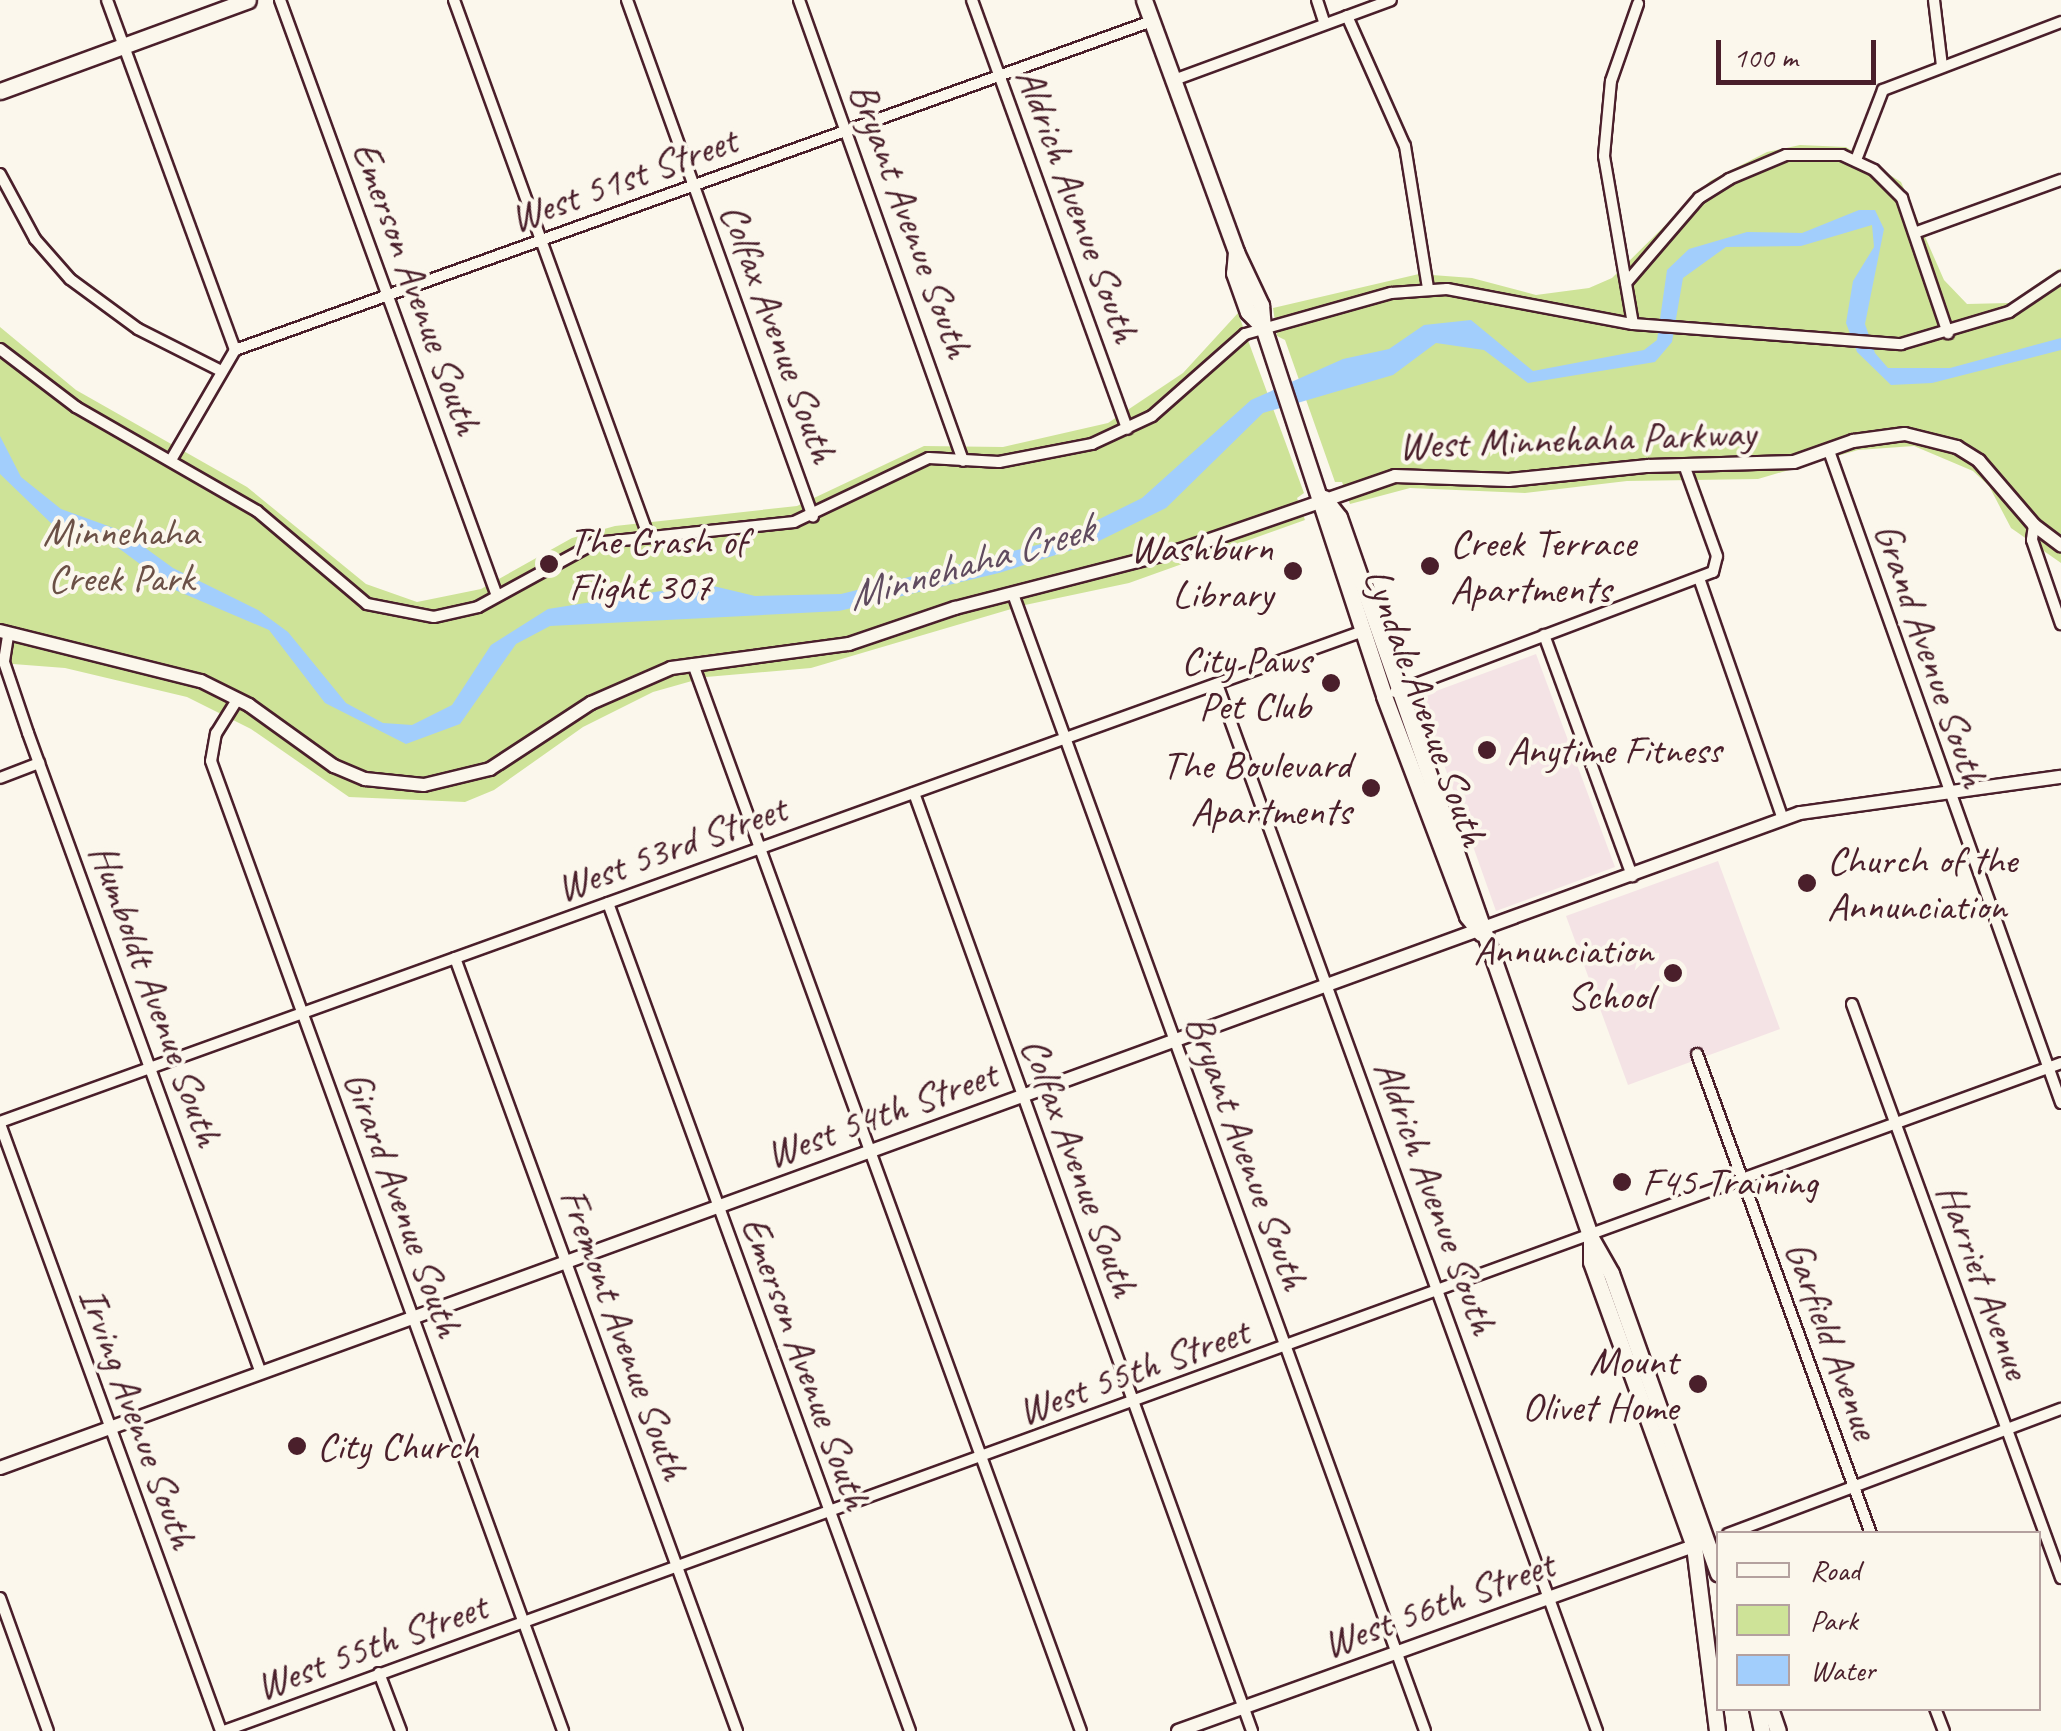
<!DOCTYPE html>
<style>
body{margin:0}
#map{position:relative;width:2061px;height:1731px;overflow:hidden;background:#fbf7ec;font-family:Caveat,sans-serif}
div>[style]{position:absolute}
.built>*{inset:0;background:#f4e3e5}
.green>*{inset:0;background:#cee398}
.water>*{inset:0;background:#a2cefc}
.roads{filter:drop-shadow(2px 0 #4a1f2b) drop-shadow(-2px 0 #4a1f2b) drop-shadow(0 2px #4a1f2b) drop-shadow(0 -2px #4a1f2b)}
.minor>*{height:10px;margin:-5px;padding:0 5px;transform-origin:5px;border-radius:5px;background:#fbf7ec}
.tertiary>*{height:12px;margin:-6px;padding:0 6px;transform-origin:6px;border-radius:6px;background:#fbf7ec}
.secondary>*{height:15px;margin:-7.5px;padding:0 7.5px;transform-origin:7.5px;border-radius:7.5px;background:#fbf7ec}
.dots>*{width:28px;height:28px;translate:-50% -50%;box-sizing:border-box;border:5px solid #fbf7ec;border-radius:50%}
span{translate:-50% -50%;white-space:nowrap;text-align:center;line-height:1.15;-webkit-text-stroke:8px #fbf7ec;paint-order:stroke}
.street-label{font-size:40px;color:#4a1f2b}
.park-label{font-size:40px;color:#6b5046}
.poi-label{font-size:40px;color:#4a1f2b}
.left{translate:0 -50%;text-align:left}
.right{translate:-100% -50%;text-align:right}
.water-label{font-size:42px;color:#604b5f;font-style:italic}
.legend{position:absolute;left:1716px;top:1531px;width:325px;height:180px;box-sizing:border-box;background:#fbf7ec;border:2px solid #b4a19f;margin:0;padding:12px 18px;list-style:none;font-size:30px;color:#4a1f2b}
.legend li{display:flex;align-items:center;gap:20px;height:50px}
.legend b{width:50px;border:2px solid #b4a19f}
.scale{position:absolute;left:1716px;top:40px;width:160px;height:45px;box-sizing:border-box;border:5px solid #4a1f2b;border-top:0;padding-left:12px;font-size:30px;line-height:35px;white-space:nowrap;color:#4a1f2b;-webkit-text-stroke:8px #fbf7ec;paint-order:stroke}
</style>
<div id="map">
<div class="built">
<div style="clip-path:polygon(1536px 654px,1615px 867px,1496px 911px,1420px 697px)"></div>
<div style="clip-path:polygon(1718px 861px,1780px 1029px,1628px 1085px,1566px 916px)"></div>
</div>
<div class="green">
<div style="clip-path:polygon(1800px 145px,1846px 147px,1901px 182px,1944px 280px,1967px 304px,2009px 303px,2061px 268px,2061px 563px,2011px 528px,1989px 486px,1973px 471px,1914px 446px,1858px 450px,1758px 479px,1627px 481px,1525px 493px,1410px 488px,1350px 504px,1342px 482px,1335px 482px,1285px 340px,1277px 336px,1273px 308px,1419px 274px,1472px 278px,1536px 295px,1589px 288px,1612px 278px,1710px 181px,1767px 152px)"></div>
<div style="clip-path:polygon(1238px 313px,1304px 493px,1297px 498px,1305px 520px,1129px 583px,1025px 605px,811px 668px,706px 677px,653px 692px,583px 727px,494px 790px,465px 802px,349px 797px,251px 729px,187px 697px,65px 668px,0 663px,0 327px,76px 390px,247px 487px,366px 584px,417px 602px,481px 589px,572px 538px,615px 526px,797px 506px,924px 446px,1003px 447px,1108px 423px,1183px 373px)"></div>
</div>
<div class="water">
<div style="clip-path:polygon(1859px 210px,1875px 210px,1884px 229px,1865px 324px,1875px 353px,1888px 368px,1950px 368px,2061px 338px,2061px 350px,1932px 383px,1891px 385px,1857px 352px,1846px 323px,1853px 281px,1874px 247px,1872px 225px,1801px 246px,1726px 247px,1683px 278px,1672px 342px,1655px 362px,1528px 383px,1484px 350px,1436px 343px,1393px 375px,1263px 413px,1166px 508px,1097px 542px,999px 573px,839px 611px,550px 626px,516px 644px,460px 724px,406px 744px,325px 703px,269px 630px,175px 590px,109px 541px,55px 527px,0 474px,0 436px,21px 477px,61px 509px,122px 531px,173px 568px,258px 610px,288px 632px,346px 703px,383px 723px,412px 725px,452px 705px,491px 645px,548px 609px,705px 584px,755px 596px,841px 594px,1057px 540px,1142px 498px,1251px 400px,1343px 359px,1389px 349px,1424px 325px,1471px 320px,1533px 371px,1644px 350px,1657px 340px,1667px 270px,1689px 249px,1747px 232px,1802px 233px)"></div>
</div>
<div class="roads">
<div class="minor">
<div style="left:107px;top:0;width:373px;rotate:69.9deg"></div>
<div style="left:280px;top:0;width:634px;rotate:69.99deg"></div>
<div style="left:454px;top:0;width:569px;rotate:70.07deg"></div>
<div style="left:627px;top:0;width:549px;rotate:70.21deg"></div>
<div style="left:799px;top:0;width:489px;rotate:70.4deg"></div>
<div style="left:972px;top:0;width:456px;rotate:70.1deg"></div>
<div style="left:1317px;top:0;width:25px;rotate:72deg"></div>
<div style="left:1934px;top:0;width:66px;rotate:83.1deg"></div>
<div style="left:1347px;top:16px;width:142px;rotate:66deg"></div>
<div style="left:1405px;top:146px;width:144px;rotate:80.8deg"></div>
<div style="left:1174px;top:80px;width:231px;rotate:-20.2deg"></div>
<div style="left:1856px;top:160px;width:75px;rotate:-68.9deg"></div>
<div style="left:1883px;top:90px;width:191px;rotate:-20.9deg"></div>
<div style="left:0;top:174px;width:74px;rotate:61.7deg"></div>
<div style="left:35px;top:239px;width:53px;rotate:48.8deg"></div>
<div style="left:70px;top:279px;width:84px;rotate:36.3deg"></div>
<div style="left:138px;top:329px;width:91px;rotate:26.8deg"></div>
<div style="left:1917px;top:232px;width:153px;rotate:-19.9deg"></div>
<div style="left:1626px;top:283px;width:112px;rotate:-49.3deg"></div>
<div style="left:1699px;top:198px;width:36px;rotate:-32deg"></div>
<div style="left:1729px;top:179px;width:62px;rotate:-22.8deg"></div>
<div style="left:1786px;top:155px;width:56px"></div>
<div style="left:1842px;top:155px;width:35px;rotate:25deg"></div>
<div style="left:1874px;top:170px;width:40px;rotate:45deg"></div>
<div style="left:1902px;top:198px;width:143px;rotate:71.2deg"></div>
<div style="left:1633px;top:324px;width:170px;rotate:-99.8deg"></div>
<div style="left:1604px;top:156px;width:75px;rotate:-84.7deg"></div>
<div style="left:1611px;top:81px;width:82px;rotate:-70.7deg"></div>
<div style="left:0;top:349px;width:96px;rotate:37.3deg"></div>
<div style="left:76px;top:407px;width:209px;rotate:29.9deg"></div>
<div style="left:257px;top:511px;width:144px;rotate:40.2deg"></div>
<div style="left:367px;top:604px;width:68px;rotate:11deg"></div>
<div style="left:434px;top:617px;width:45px;rotate:-12.8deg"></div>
<div style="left:478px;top:607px;width:133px;rotate:-28.7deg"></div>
<div style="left:595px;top:543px;width:200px;rotate:-6deg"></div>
<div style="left:794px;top:522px;width:149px;rotate:-25.4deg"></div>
<div style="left:929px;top:458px;width:70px;rotate:3.3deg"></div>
<div style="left:999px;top:462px;width:95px;rotate:-11deg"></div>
<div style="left:1092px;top:444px;width:66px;rotate:-25deg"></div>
<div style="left:1152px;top:416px;width:124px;rotate:-41.4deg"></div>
<div style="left:1245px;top:334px;width:152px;rotate:-15.7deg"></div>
<div style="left:1391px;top:293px;width:56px;rotate:-4.1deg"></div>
<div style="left:1447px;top:289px;width:189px;rotate:10.7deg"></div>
<div style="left:1633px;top:324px;width:269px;rotate:4.3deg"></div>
<div style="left:1901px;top:344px;width:113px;rotate:-16.5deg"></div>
<div style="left:2009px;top:312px;width:63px;rotate:-33.9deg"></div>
<div style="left:1829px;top:451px;width:692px;rotate:70.41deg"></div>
<div style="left:171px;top:460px;width:127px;rotate:-59.8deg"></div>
<div style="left:235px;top:350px;width:974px;rotate:-19.74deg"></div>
<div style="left:2034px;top:525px;width:15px;rotate:98deg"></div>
<div style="left:2032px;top:540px;width:89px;rotate:71deg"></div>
<div style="left:1699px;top:578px;width:255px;rotate:70.8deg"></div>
<div style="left:1013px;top:594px;width:1209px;rotate:70.08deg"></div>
<div style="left:1544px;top:635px;width:257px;rotate:69.9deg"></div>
<div style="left:8px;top:636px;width:26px;rotate:99deg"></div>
<div style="left:4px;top:662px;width:75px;rotate:71.3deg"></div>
<div style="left:28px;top:733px;width:681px;rotate:70deg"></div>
<div style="left:693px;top:664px;width:1135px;rotate:70.02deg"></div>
<div style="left:1217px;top:684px;width:1114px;rotate:70.05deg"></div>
<div style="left:1395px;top:692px;width:340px;rotate:-20.7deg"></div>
<div style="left:1713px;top:572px;width:16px;rotate:-76deg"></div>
<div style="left:1717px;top:556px;width:97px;rotate:-109.9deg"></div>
<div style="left:237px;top:700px;width:39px;rotate:122deg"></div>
<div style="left:216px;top:733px;width:28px;rotate:100deg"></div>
<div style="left:211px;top:761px;width:1032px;rotate:70.05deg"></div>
<div style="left:0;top:778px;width:42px;rotate:-21deg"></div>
<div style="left:914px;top:793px;width:997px;rotate:70.18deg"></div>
<div style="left:608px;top:903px;width:881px;rotate:69.96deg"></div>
<div style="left:455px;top:958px;width:823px;rotate:69.96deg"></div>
<div style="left:1852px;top:1004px;width:611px;rotate:69.99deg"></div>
<div style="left:1697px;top:1054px;width:511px;rotate:70.07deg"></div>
<div style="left:0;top:1122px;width:1449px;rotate:-19.81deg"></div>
<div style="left:0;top:1124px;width:646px;rotate:69.99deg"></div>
<div style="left:1728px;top:1534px;width:356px;rotate:-20.6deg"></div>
<div style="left:0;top:1598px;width:141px;rotate:70.2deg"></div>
<div style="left:379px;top:1673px;width:62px;rotate:69.2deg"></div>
<div style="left:1935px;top:1708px;width:25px;rotate:69deg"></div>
<div style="left:224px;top:1731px;width:1955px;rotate:-19.98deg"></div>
</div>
<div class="tertiary">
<div style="left:0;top:631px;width:207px;rotate:14deg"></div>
<div style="left:201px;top:681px;width:54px;rotate:26.6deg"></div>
<div style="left:249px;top:705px;width:105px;rotate:35.7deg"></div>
<div style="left:334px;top:766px;width:34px;rotate:23deg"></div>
<div style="left:365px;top:779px;width:59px;rotate:5.8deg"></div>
<div style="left:424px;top:785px;width:68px;rotate:-13.6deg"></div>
<div style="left:490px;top:769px;width:121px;rotate:-33.2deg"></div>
<div style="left:591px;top:703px;width:87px;rotate:-23.6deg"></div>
<div style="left:671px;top:668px;width:180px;rotate:-7.7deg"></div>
<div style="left:849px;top:644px;width:112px;rotate:-18.8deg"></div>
<div style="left:955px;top:608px;width:233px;rotate:-14.4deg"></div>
<div style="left:1181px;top:550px;width:226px;rotate:-19.1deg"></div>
<div style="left:1395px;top:476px;width:114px;rotate:2deg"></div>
<div style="left:1509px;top:480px;width:140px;rotate:-5.8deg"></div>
<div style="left:1648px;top:466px;width:146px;rotate:-1.6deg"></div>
<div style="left:1794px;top:462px;width:63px;rotate:-19.6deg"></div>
<div style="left:1853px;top:441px;width:52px;rotate:-7.7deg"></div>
<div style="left:1905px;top:434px;width:54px;rotate:14deg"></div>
<div style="left:1957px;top:447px;width:26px;rotate:32deg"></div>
<div style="left:1979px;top:461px;width:84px;rotate:49.3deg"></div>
<div style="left:2034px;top:525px;width:34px;rotate:37deg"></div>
<div style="left:0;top:1468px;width:1915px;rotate:-20deg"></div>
<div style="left:1800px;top:813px;width:263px;rotate:-7.9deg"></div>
<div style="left:1178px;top:1731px;width:557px;rotate:-19.74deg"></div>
</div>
<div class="secondary">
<div style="left:1144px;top:0;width:268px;rotate:69.9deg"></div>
<div style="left:1236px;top:252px;width:59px;rotate:64.7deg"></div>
<div style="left:1261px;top:305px;width:22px;rotate:85deg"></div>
<div style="left:1263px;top:327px;width:388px;rotate:71.8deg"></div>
<div style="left:1384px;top:696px;width:235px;rotate:69.3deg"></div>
<div style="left:1467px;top:916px;width:22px;rotate:51deg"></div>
<div style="left:0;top:91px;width:264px;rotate:-20.1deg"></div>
<div style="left:1236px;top:252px;width:21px;rotate:95deg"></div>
<div style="left:1234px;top:273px;width:41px;rotate:70.3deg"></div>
<div style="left:1248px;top:312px;width:21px;rotate:45deg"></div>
<div style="left:1324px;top:498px;width:24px;rotate:52deg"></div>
<div style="left:1339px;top:517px;width:764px;rotate:70.73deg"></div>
<div style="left:1591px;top:1238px;width:40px;rotate:60.3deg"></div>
<div style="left:1611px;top:1273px;width:319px;rotate:70.4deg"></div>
<div style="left:1591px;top:1238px;width:24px;rotate:90deg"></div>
<div style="left:1591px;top:1262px;width:302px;rotate:70.1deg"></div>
<div style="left:1694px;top:1546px;width:186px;rotate:82.9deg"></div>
<div style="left:1757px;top:1708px;width:24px;rotate:78deg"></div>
<div style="left:1770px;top:1708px;width:24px;rotate:71deg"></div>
</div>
</div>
<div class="dots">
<div style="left:549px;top:564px;background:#4a1f2b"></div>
<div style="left:1430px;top:566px;background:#4a1f2b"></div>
<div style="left:1293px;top:571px;background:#4a1f2b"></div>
<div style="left:1331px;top:683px;background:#4a1f2b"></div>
<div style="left:1487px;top:750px;background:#4a1f2b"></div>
<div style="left:1371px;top:788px;background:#4a1f2b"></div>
<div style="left:1807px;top:883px;background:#4a1f2b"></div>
<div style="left:1673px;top:973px;background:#4a1f2b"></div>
<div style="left:1622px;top:1182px;background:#4a1f2b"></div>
<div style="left:1698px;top:1384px;background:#4a1f2b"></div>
<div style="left:297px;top:1446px;background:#4a1f2b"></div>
</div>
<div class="street-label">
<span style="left:623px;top:179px;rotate:-20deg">West 51st Street</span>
<span style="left:1078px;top:205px;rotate:70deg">Aldrich Avenue South</span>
<span style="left:911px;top:220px;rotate:70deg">Bryant Avenue South</span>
<span style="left:417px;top:288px;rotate:70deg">Emerson Avenue South</span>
<span style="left:779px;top:333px;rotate:70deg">Colfax Avenue South</span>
<span style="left:1577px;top:439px;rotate:-2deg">West Minnehaha Parkway</span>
<span style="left:1931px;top:655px;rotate:71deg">Grand Avenue South</span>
<span style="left:1426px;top:707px;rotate:70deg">Lyndale Avenue South</span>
<span style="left:671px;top:848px;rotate:-20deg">West 53rd Street</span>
<span style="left:156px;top:995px;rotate:70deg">Humboldt Avenue South</span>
<span style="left:881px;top:1114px;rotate:-20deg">West 54th Street</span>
<span style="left:1247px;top:1152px;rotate:70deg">Bryant Avenue South</span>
<span style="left:1080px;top:1167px;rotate:70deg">Colfax Avenue South</span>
<span style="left:1436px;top:1197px;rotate:70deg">Aldrich Avenue South</span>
<span style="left:403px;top:1204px;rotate:70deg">Girard Avenue South</span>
<span style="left:1984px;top:1281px;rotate:70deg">Harriet Avenue</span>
<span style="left:624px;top:1334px;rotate:70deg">Fremont Avenue South</span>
<span style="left:1832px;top:1340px;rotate:70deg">Garfield Avenue</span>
<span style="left:806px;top:1363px;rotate:70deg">Emerson Avenue South</span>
<span style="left:1133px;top:1371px;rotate:-20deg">West 55th Street</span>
<span style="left:138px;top:1418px;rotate:70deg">Irving Avenue South</span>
<span style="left:1438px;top:1604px;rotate:-20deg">West 56th Street</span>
<span style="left:371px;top:1646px;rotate:-20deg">West 55th Street</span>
</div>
<div class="park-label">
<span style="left:121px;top:555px">Minnehaha<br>Creek Park</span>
</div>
<div class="poi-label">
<span class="left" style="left:569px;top:564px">The Crash of<br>Flight 307</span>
<span class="left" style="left:1450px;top:566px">Creek Terrace<br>Apartments</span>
<span class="right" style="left:1273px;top:571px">Washburn<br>Library</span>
<span class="right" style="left:1311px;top:683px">City Paws<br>Pet Club</span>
<span class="left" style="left:1507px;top:750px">Anytime Fitness</span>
<span class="right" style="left:1351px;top:788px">The Boulevard<br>Apartments</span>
<span class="left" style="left:1827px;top:883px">Church of the<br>Annunciation</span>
<span class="right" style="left:1653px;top:973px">Annunciation<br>School</span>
<span class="left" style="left:1642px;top:1182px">F45 Training</span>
<span class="right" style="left:1678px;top:1384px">Mount<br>Olivet Home</span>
<span class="left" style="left:317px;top:1446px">City Church</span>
</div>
<div class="water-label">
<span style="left:970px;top:563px;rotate:-16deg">Minnehaha Creek</span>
</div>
<ul class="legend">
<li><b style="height:12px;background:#fbf7ec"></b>Road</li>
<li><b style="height:28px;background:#cee398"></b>Park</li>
<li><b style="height:28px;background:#a2cefc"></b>Water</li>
</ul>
<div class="scale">100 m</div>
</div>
